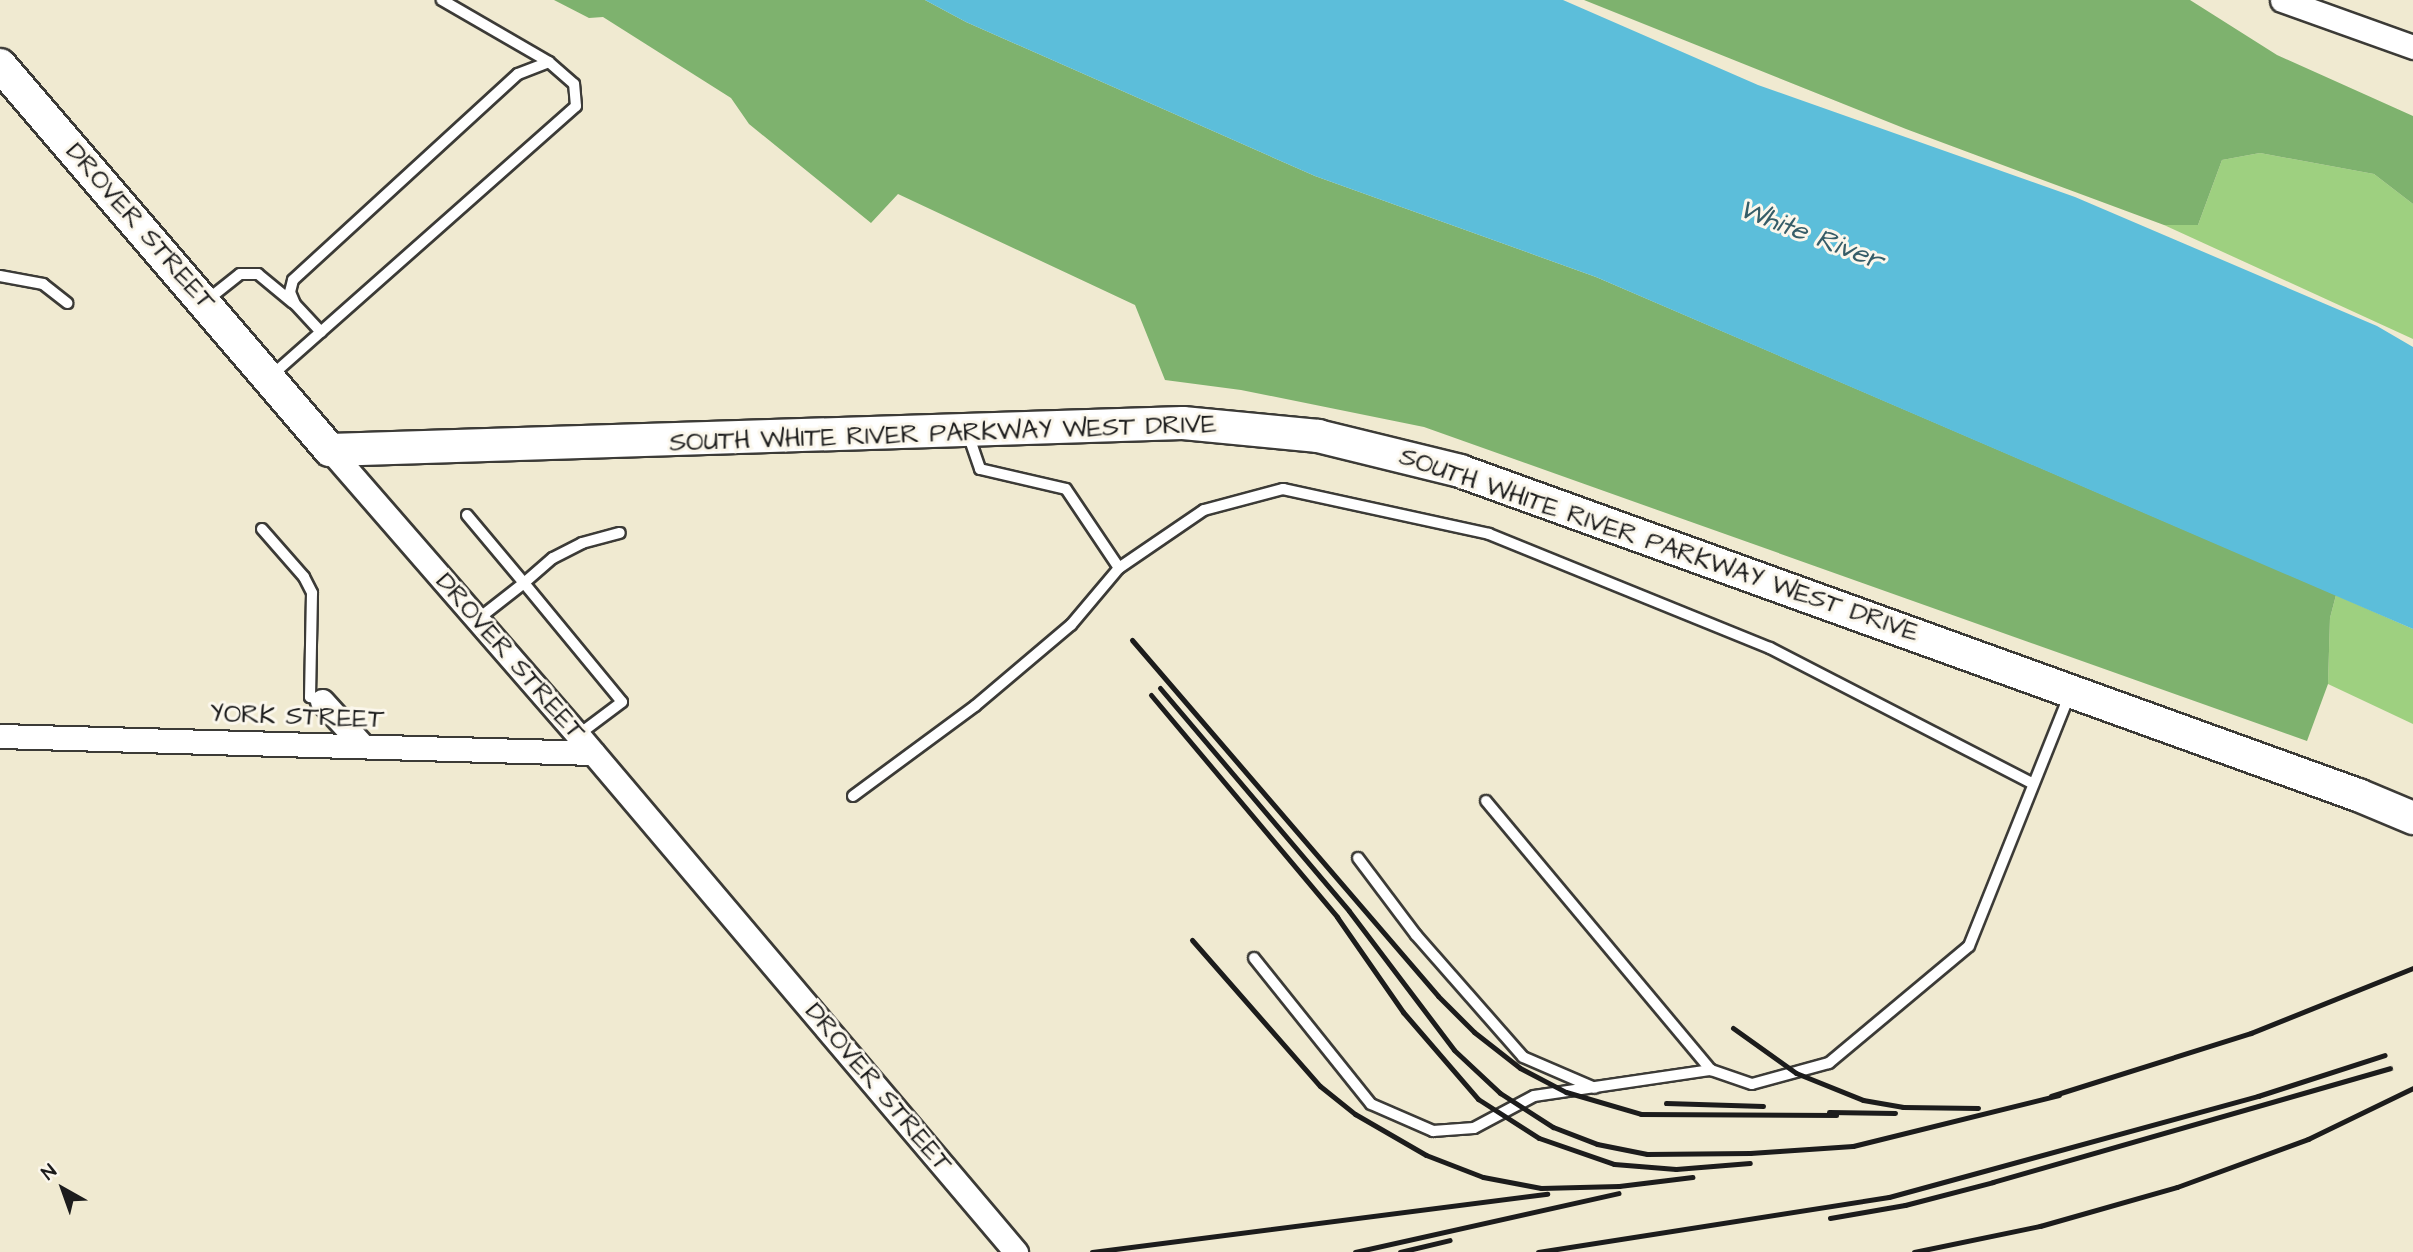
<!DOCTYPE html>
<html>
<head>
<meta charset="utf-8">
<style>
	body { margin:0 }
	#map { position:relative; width:2413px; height:1252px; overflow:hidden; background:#f0ead1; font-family:"Architects Daughter",sans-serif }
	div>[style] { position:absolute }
	.green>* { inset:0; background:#9ed080 }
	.forest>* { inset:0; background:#7eb26e }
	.water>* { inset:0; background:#5cbeda }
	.roads { filter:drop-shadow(2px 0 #3c3b37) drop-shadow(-2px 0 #3c3b37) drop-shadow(0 2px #3c3b37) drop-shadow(0 -2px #3c3b37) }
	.lane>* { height:10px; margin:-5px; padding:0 5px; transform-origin:5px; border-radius:5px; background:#fff }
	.street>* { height:23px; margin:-11.5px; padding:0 11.5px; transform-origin:11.5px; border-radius:11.5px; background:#fff }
	.secondary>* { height:32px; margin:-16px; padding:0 16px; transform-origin:16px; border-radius:16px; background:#fff }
	.rail>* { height:5px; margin:-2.5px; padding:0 2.5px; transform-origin:2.5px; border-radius:2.5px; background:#1c1c1c }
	span { translate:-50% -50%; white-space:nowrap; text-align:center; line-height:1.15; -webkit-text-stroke:6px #fbf7ec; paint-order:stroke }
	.street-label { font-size:26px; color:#1c1c1c }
	.water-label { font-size:28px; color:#365d68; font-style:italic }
	.north { position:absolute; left:28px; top:1154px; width:70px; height:70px; -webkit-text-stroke:5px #fbf7ec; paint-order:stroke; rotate:320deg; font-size:19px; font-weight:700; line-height:28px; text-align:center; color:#1c1c1c }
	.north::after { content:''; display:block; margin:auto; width:24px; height:32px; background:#1c1c1c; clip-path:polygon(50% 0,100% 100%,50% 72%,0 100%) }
</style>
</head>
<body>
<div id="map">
	<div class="green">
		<div style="clip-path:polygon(2260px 153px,2374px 174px,2413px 204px,2413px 339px,2164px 225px,2198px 225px,2222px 160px)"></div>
		<div style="clip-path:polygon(2336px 595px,2413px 629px,2413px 724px,2328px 684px,2330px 618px)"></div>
	</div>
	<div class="forest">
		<div style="clip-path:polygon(554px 0,925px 0,966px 22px,1315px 176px,1596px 277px,2336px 595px,2330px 618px,2328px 684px,2307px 741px,1424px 427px,1241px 390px,1165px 380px,1135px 305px,898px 194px,871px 223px,749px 124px,731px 98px,603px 17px,589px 18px)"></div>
		<div style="clip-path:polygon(1584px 0,2190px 0,2277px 55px,2413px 116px,2413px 204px,2374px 174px,2260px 153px,2222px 160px,2198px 225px,2164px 225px,1906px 129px)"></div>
	</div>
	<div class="water">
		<div style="clip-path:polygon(925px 0,1563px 0,1758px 85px,2075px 197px,2377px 326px,2413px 347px,2413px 629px,1596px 277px,1315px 176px,966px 22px)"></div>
	</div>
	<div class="roads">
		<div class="lane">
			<div style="left:0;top:276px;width:44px;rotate:10.5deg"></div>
			<div style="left:43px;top:284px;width:31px;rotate:38deg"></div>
			<div style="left:206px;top:301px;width:43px;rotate:-38.5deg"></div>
			<div style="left:240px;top:274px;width:18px"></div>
			<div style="left:258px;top:274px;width:45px;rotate:39.6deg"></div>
			<div style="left:321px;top:332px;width:38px;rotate:-133deg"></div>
			<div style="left:295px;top:304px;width:13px;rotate:-113deg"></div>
			<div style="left:290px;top:292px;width:12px;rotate:-76deg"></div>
			<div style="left:293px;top:280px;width:305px;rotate:-42.5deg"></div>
			<div style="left:518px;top:74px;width:33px;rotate:-21deg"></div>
			<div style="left:271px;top:376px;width:407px;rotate:-41.5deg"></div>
			<div style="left:576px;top:106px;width:22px;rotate:-95deg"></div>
			<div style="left:574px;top:84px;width:33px;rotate:-139deg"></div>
			<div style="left:549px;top:62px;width:124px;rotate:-149.9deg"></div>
			<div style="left:968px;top:434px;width:37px;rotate:71deg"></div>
			<div style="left:980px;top:469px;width:88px;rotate:13.1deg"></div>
			<div style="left:1066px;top:489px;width:95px;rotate:56.1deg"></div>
			<div style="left:1119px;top:568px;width:103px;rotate:-34.3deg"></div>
			<div style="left:1204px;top:510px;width:82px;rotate:-14.9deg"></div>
			<div style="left:1283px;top:489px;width:211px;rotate:12.3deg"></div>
			<div style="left:1489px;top:534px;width:303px;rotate:22.1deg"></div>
			<div style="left:1770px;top:648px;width:296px;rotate:27.3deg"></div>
			<div style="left:467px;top:515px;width:89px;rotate:50deg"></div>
			<div style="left:524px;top:583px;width:38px;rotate:-41deg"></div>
			<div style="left:553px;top:558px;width:33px;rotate:-27deg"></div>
			<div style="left:582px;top:543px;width:39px;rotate:-15deg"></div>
			<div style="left:262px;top:529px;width:64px;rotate:48.8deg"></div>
			<div style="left:304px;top:577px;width:18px;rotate:63deg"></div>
			<div style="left:312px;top:593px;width:104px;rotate:91.1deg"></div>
			<div style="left:310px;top:697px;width:13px;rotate:18deg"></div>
			<div style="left:478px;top:619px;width:58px;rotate:-38deg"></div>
			<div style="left:524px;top:583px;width:154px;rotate:50.5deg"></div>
			<div style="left:622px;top:702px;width:55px;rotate:143.1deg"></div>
			<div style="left:853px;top:796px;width:152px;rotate:-36.4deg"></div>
			<div style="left:975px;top:706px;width:126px;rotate:-40.2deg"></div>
			<div style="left:1071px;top:625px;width:75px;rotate:-49.9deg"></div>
			<div style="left:1486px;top:801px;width:351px;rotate:50.1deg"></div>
			<div style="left:1358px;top:858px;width:96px;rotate:53deg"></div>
			<div style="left:1416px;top:935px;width:162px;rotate:48.7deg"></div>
			<div style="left:1523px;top:1057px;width:78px;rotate:23.3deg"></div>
			<div style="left:1254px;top:958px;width:187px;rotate:51.3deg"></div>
			<div style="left:1371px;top:1104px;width:68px;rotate:23.5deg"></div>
			<div style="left:1433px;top:1131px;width:41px;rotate:-4.2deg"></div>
			<div style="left:1474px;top:1128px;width:68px;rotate:-28.1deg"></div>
			<div style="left:1534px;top:1096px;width:179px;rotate:-8.4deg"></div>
			<div style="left:1711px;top:1070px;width:43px;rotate:18.9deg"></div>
			<div style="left:1752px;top:1084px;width:80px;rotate:-15.3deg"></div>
			<div style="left:1829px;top:1063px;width:182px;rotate:-39.9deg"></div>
			<div style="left:1969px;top:946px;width:271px;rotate:-68.2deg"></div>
		</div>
		<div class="street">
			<div style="left:2282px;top:0;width:139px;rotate:19.7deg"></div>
			<div style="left:330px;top:450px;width:378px;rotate:49deg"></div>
			<div style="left:578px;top:735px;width:678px;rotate:49.73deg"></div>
			<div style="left:322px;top:701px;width:61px;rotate:47.7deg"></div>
			<div style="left:0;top:736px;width:593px;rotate:1.64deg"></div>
		</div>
		<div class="secondary">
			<div style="left:0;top:65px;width:507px;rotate:49.4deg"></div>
			<div style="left:330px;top:450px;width:853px;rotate:-1.81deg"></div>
			<div style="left:1183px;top:423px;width:136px;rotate:5.5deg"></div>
			<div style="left:1318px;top:436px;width:146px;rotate:13.8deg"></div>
			<div style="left:1460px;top:471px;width:955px;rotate:19.84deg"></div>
			<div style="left:2358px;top:795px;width:60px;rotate:22.7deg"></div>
		</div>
	</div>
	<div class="rail">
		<div style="left:1132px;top:640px;width:469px;rotate:49.3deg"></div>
		<div style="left:1438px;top:996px;width:51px;rotate:45deg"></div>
		<div style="left:1474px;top:1032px;width:58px;rotate:38deg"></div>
		<div style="left:1520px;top:1068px;width:52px;rotate:27.6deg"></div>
		<div style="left:1566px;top:1092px;width:78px;rotate:16.3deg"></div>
		<div style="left:1641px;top:1114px;width:195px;rotate:0.3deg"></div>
		<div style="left:1160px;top:688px;width:292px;rotate:49.7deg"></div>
		<div style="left:1349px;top:911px;width:174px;rotate:52.9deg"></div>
		<div style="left:1454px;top:1050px;width:63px;rotate:43.1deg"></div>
		<div style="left:1500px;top:1093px;width:63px;rotate:32.7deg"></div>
		<div style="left:1553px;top:1127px;width:47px;rotate:21.1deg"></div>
		<div style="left:1597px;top:1144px;width:51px;rotate:11.3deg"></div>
		<div style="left:1647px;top:1154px;width:103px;rotate:-0.6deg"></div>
		<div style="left:1750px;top:1153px;width:103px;rotate:-3.9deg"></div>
		<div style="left:1853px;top:1146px;width:212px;rotate:-13.9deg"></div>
		<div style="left:1151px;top:695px;width:290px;rotate:50deg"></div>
		<div style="left:1337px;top:917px;width:116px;rotate:55.2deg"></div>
		<div style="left:1403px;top:1012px;width:115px;rotate:49.2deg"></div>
		<div style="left:1478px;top:1099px;width:72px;rotate:32.6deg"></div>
		<div style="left:1539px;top:1138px;width:79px;rotate:19.1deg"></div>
		<div style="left:1614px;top:1164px;width:62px;rotate:4.6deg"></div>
		<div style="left:1676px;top:1169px;width:74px;rotate:-4.6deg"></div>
		<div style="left:1192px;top:940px;width:194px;rotate:48.8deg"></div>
		<div style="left:1320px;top:1086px;width:45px;rotate:38.7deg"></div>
		<div style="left:1355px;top:1114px;width:82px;rotate:30deg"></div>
		<div style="left:1426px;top:1155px;width:61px;rotate:21.1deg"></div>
		<div style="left:1483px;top:1177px;width:59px;rotate:10.7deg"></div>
		<div style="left:1541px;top:1188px;width:78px;rotate:-1.5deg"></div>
		<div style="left:1619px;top:1186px;width:74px;rotate:-7deg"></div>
		<div style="left:1733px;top:1028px;width:77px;rotate:35.5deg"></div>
		<div style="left:1796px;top:1073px;width:72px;rotate:21.9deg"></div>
		<div style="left:1863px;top:1100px;width:41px;rotate:9.9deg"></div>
		<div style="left:1903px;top:1107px;width:75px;rotate:0.8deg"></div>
		<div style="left:2051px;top:1096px;width:210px;rotate:-17.5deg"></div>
		<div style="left:2251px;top:1033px;width:175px;rotate:-21.9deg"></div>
		<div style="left:1666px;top:1103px;width:97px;rotate:1.8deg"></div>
		<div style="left:1829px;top:1112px;width:66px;rotate:0.9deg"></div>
		<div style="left:1830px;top:1218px;width:76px;rotate:-9.8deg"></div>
		<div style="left:1905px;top:1205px;width:91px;rotate:-14.6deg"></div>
		<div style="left:1993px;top:1182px;width:413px;rotate:-16deg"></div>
		<div style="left:1092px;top:1252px;width:459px;rotate:-7.3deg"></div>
		<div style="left:1355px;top:1252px;width:270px;rotate:-12.6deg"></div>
		<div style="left:1400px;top:1252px;width:51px;rotate:-13.5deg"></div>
		<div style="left:1538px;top:1252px;width:355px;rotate:-8.9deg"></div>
		<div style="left:1889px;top:1197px;width:383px;rotate:-15.3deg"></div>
		<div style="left:2258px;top:1096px;width:133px;rotate:-17.9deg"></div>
		<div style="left:1914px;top:1252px;width:129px;rotate:-11.7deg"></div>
		<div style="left:2040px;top:1226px;width:142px;rotate:-15.9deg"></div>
		<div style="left:2177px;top:1187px;width:140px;rotate:-20.1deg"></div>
		<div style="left:2308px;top:1139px;width:117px;rotate:-25.9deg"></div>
	</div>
	<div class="street-label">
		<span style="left:140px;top:227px;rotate:49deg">DROVER STREET</span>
		<span style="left:943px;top:434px;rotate:-2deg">SOUTH WHITE RIVER PARKWAY WEST DRIVE</span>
		<span style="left:1659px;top:545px;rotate:19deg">SOUTH WHITE RIVER PARKWAY WEST DRIVE</span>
		<span style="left:510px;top:657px;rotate:49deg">DROVER STREET</span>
		<span style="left:297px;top:717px;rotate:2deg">YORK STREET</span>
		<span style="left:878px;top:1088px;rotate:50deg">DROVER STREET</span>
	</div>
	<div class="water-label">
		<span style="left:1811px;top:235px;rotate:21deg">White River</span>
	</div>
	<div class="north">N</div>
</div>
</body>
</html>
